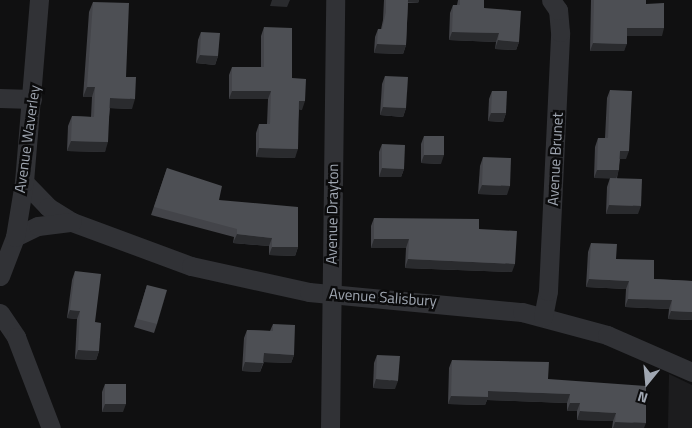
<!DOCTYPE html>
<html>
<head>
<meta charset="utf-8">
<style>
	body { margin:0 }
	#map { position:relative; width:692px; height:428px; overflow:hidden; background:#101011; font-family:"Titillium Web",sans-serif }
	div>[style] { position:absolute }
	.built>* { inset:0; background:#1c1c1e }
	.minor>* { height:19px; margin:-9.5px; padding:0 9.5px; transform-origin:9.5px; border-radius:9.5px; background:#313236 }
	.wall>* { inset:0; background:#434449 }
	.shaded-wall>* { inset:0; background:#2a2b2e }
	.building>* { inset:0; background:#4d4f54 }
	span { translate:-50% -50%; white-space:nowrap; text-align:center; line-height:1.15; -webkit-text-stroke:5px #0b0b0c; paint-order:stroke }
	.street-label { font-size:15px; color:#a0a7b2 }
	.north { position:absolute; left:622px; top:358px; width:50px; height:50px; -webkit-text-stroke:4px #0b0b0c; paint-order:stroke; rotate:197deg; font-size:14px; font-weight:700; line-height:20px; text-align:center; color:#a0a7b2 }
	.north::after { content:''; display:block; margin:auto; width:18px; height:22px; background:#a0a7b2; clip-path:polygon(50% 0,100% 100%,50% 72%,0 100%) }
</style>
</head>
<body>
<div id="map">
	<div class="built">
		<div style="clip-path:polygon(669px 374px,692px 385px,692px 428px,668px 428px)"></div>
	</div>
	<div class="minor">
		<div style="left:0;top:98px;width:32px;rotate:2deg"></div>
		<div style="left:24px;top:182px;width:35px;rotate:46deg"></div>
		<div style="left:48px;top:207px;width:28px;rotate:32deg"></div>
		<div style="left:72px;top:222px;width:127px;rotate:20.3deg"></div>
		<div style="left:191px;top:266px;width:121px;rotate:12.4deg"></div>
		<div style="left:309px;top:292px;width:214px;rotate:5.4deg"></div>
		<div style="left:522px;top:312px;width:88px;rotate:15.1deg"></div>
		<div style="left:607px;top:335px;width:93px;rotate:23.5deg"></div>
		<div style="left:15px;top:237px;width:25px;rotate:-26deg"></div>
		<div style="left:38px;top:226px;width:34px;rotate:-7deg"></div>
		<div style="left:0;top:276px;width:42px;rotate:-69deg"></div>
		<div style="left:15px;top:237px;width:56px;rotate:-80.7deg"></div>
		<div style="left:24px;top:182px;width:183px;rotate:-85.3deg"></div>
		<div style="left:0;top:313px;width:29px;rotate:56deg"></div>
		<div style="left:16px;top:337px;width:97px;rotate:69deg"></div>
		<div style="left:543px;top:317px;width:26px;rotate:-79deg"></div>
		<div style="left:548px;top:291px;width:259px;rotate:-87.3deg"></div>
		<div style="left:560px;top:32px;width:22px;rotate:-95deg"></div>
		<div style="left:558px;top:10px;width:12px;rotate:-125deg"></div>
		<div style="left:330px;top:428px;width:428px;rotate:-89.3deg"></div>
	</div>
	<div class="wall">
		<div style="clip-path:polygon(384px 0,419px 0,418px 3px,408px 3px,406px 45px,403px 54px,374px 53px,375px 37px,378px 29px,381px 29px,383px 20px)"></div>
		<div style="clip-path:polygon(458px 0,484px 0,484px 8px,519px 42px,516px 50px,495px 49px,496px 42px,449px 40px,450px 13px,453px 5px,457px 5px)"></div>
		<div style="clip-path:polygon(591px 0,646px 0,646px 4px,662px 36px,627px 36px,624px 51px,590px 51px)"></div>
		<div style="clip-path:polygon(93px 2px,126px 77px,132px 109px,110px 108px,105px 152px,67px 151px,68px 126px,72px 116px,91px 117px,92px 97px,83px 97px,89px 12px)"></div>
		<div style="clip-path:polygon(264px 27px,292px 78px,302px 110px,299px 109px,295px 158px,256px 157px,256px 133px,259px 124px,267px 124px,268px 99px,229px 99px,229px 75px,232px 67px,261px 67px,261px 36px)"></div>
		<div style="clip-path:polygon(201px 32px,218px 56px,215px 65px,196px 63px,198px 40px)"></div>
		<div style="clip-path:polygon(385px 76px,406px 108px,403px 117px,380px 115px,382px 84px)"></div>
		<div style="clip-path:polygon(610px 90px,626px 159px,620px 159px,617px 178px,638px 214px,606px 214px,607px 187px,610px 178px,594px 178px,595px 147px,598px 138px,605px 138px,607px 98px)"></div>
		<div style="clip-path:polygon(492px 91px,506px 113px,503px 122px,488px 121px,489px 99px)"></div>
		<div style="clip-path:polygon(424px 136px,441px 164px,421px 163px,421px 144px)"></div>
		<div style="clip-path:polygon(382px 144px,404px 169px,401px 177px,379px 177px,379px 152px)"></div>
		<div style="clip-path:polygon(483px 157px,507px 195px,478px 194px,480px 166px)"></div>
		<div style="clip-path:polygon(167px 168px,219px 200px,298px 247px,295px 256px,269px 255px,269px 246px,233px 243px,234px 237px,151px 215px)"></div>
		<div style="clip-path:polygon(374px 218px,479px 229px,512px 272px,405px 268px,406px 248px,371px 248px,371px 226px)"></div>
		<div style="clip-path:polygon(591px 243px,616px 259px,654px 279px,692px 281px,692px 320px,668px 319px,669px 309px,625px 307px,626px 289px,586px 287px,588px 252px)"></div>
		<div style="clip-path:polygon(75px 271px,95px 322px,99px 351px,96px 360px,75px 359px,77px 319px,67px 318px,72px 280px)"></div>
		<div style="clip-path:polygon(147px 285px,157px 324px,154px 333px,134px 327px)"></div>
		<div style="clip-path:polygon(273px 324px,294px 355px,291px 363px,264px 362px,260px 372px,242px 371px,244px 338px,247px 330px,270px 331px)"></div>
		<div style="clip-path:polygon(377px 355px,395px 389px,373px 388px,374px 363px)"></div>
		<div style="clip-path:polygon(452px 360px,548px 379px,644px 428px,612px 428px,613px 421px,577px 420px,577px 411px,567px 411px,567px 403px,487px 400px,485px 405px,448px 404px,449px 368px)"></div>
		<div style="clip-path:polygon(105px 384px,123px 412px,102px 412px,102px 392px)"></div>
	</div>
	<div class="shaded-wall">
		<div style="clip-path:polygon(272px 0,290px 0,287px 7px,270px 6px)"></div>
		<div style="clip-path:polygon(406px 0,419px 0,418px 3px,405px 2px)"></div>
		<div style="clip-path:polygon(627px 28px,664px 28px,662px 36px,624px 36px)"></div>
		<div style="clip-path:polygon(452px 32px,499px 33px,496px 42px,449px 40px)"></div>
		<div style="clip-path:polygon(498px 40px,519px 42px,516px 50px,495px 49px)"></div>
		<div style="clip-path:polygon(593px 43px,627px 44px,624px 51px,590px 51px)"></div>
		<div style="clip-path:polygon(377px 44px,406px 45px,403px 54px,374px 53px)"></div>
		<div style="clip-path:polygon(200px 55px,218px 56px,215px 65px,196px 63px)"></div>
		<div style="clip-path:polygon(87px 87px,95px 87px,92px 97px,83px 97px)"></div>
		<div style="clip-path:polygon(232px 91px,271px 91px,268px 99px,229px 99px)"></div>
		<div style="clip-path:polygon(110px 98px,135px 99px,132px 109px,106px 108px)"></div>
		<div style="clip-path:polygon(299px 101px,305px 101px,302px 110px,296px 109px)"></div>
		<div style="clip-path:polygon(383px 107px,406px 108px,403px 117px,380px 115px)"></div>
		<div style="clip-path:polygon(491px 113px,506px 113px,503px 122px,488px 121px)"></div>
		<div style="clip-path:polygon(71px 141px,108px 142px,105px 152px,67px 151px)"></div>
		<div style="clip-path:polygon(259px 148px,298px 149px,295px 158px,256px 157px)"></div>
		<div style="clip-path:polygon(620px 151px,629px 151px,626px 159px,617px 159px)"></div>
		<div style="clip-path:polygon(424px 155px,444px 155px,441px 164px,421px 163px)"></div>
		<div style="clip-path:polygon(382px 168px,404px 169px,401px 177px,379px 177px)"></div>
		<div style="clip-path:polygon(597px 170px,619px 170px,616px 179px,594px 178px)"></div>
		<div style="clip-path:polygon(482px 185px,510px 186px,507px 195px,478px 194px)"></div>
		<div style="clip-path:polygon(609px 205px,641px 206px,638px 214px,606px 214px)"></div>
		<div style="clip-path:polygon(237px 234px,272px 238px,269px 246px,233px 243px)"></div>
		<div style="clip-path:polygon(374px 239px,409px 239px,406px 248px,371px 248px)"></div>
		<div style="clip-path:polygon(272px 247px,298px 247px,295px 256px,269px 255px)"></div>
		<div style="clip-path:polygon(408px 259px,515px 264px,512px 272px,405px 268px)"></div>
		<div style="clip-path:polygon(589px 279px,629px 281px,626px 289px,586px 287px)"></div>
		<div style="clip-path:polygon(628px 299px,672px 300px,669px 309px,625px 307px)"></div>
		<div style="clip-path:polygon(70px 310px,80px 311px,77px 319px,67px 318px)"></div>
		<div style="clip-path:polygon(671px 311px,692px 312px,692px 320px,668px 319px)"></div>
		<div style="clip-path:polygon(78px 350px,99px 351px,96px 360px,75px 359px)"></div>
		<div style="clip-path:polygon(264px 353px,294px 355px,291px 363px,261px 362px)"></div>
		<div style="clip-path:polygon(245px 362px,263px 363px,260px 372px,242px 371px)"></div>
		<div style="clip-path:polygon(376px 379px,398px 381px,395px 389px,373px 388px)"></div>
		<div style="clip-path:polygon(488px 391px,570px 394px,567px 403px,487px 400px,485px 405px,448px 404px,451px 396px)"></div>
		<div style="clip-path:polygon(570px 403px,580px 403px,577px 411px,567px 411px)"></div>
		<div style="clip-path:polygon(105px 404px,126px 404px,123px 412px,102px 412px)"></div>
		<div style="clip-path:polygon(580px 411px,616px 413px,613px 421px,577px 420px)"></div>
		<div style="clip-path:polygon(615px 422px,646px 423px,644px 428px,613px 428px)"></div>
	</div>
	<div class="building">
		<div style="clip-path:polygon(386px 0,408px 0,406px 45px,377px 44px,378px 29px,382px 29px,386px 12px)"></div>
		<div style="clip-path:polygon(460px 0,484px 0,484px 8px,521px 11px,519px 42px,498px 40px,499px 33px,452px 32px,453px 5px,460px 5px)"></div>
		<div style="clip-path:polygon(594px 0,646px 0,646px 4px,664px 3px,664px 28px,627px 28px,627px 44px,593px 43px)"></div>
		<div style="clip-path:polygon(93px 2px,129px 3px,126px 77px,136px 77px,135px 99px,110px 98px,108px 142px,71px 141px,72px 116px,94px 117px,95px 87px,87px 87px)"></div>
		<div style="clip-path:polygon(264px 27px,292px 28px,292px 78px,306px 79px,305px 101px,299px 101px,298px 149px,259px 148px,259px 124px,270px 124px,271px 91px,232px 91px,232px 67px,264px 67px)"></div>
		<div style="clip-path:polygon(201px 32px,220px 33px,218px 56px,200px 55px)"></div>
		<div style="clip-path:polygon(385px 76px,408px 77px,406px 108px,383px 107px)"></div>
		<div style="clip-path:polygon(610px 90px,632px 91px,629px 151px,620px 151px,619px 170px,597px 170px,598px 138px,608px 138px)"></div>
		<div style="clip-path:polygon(492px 91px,507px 91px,506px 113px,491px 113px)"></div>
		<div style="clip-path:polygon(424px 136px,444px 136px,444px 155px,424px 155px)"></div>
		<div style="clip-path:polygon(382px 144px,405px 145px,404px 169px,382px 168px)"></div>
		<div style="clip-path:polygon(483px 157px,511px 158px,510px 186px,482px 185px)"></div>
		<div style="clip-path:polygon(167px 168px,222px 186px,219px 200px,298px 207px,298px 247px,272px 247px,272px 238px,237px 234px,237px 229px,154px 207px)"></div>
		<div style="clip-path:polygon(610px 178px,642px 179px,641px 206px,609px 205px)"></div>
		<div style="clip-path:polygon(374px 218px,479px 219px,479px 229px,517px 231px,515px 264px,408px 259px,409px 239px,374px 239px)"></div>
		<div style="clip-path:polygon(591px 243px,617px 244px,616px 259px,654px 260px,654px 279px,692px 281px,692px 312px,671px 311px,672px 300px,628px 299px,629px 281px,589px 279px)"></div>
		<div style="clip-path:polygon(75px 271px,101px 274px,95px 322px,101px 323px,99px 351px,78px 350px,80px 311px,70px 310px)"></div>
		<div style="clip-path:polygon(147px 285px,167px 290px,157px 324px,137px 319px)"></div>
		<div style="clip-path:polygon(273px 324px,295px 325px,294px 355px,264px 353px,263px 363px,245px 362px,247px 330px,273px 331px)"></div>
		<div style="clip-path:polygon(377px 355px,400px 356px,398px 381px,376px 379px)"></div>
		<div style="clip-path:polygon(452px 360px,549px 362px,548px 379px,646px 386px,646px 423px,615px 422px,616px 413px,580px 411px,580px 403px,570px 403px,570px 394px,488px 391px,488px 397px,451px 396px)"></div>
		<div style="clip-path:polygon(105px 384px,126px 384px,126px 404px,105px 404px)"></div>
	</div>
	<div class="street-label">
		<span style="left:27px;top:139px;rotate:-82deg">Avenue Waverley</span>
		<span style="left:555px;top:159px;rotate:-87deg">Avenue Brunet</span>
		<span style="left:332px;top:214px;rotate:-89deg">Avenue Drayton</span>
		<span style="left:383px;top:297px;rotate:4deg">Avenue Salisbury</span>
	</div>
	<div class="north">N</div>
</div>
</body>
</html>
